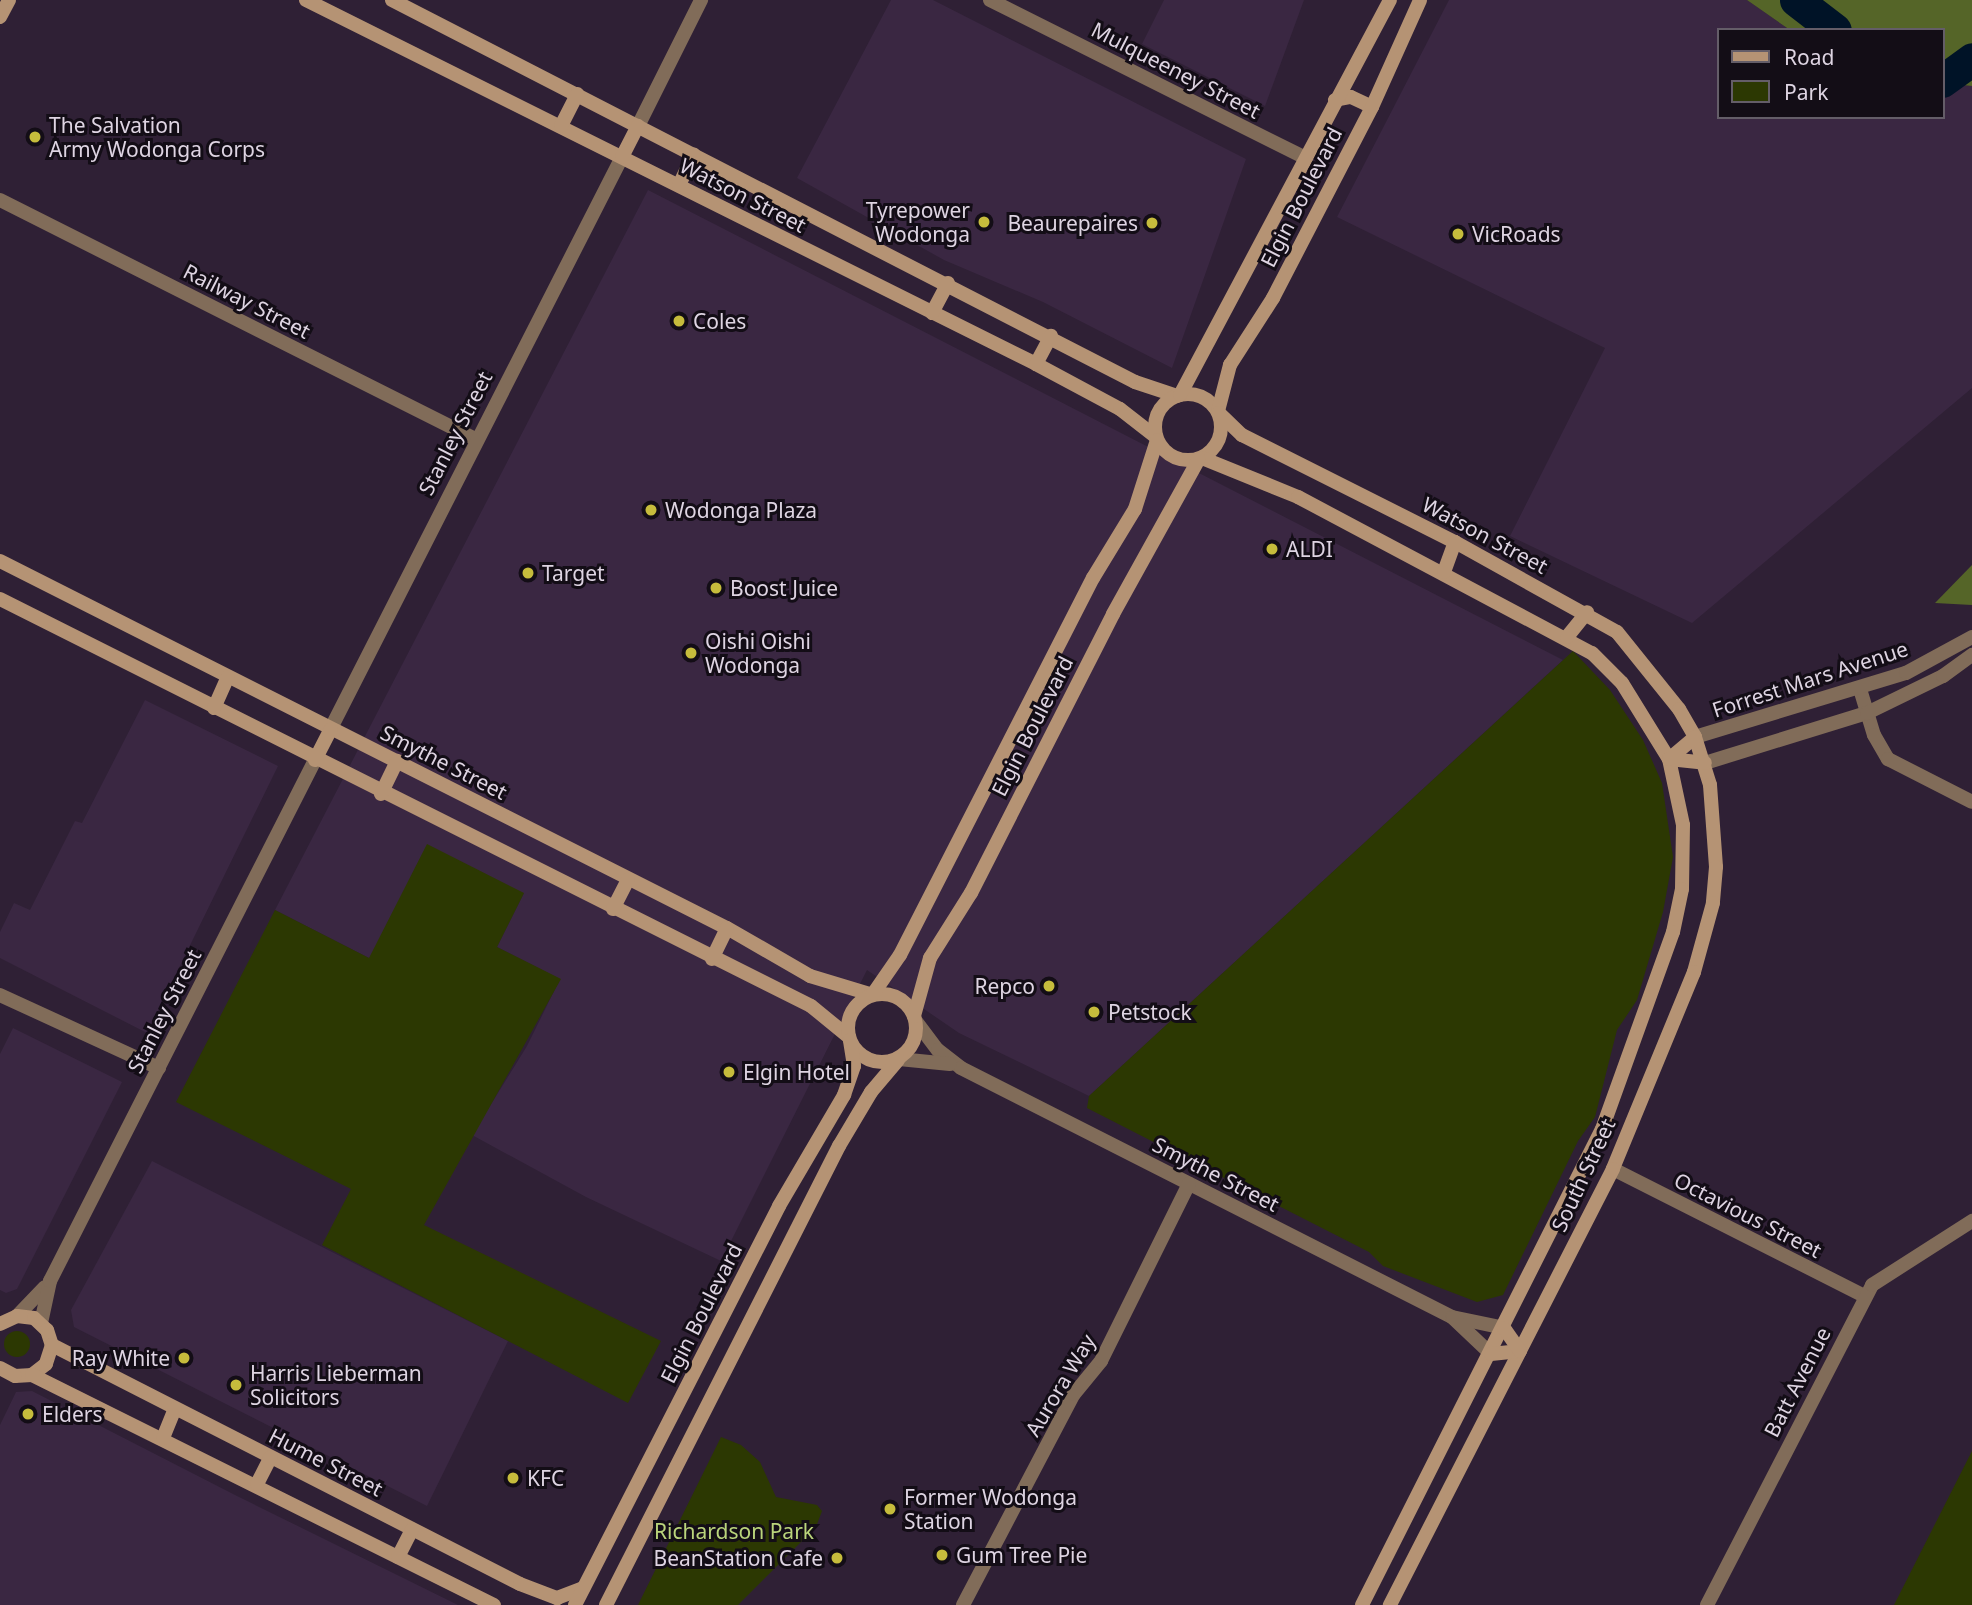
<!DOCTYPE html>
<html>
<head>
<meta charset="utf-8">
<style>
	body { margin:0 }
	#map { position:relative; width:1972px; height:1605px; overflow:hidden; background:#2f2035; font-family:"Noto Sans",sans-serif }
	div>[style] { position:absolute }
	.built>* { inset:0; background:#3a2742 }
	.green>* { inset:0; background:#2c3802 }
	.round { border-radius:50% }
	.forest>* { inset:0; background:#556528 }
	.river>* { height:33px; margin:-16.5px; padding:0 16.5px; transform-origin:16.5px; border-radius:16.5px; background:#001327 }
	.street>* { height:14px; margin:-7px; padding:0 7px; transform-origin:7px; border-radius:7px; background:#816c59 }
	.secondary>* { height:14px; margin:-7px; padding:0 7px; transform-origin:7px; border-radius:7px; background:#b59374 }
	.secondary>.ring { margin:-7px; padding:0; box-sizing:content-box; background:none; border:14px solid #b59374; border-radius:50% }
	.dots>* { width:19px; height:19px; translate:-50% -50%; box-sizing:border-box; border:4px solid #130d16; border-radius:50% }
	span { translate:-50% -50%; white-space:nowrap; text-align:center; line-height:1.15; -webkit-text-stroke:6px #130d16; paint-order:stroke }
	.street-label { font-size:21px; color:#ded4e2 }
	.poi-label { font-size:21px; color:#ded4e2 }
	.left { translate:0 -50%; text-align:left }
	.right { translate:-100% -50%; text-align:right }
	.park-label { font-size:21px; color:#bad47b }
	.legend { position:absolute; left:1717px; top:28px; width:228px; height:91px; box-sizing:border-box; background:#130d16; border:2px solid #645d68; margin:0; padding:9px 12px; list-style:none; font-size:21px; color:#ded4e2 }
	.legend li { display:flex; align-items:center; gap:14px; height:35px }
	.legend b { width:35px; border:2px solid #645d68 }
</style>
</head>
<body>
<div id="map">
	<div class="built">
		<div style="clip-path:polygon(891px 0,933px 0,1246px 159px,1172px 368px,1043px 302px,944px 260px,797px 178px)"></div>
		<div style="clip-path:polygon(1164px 0,1304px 0,1265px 106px,1142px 44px)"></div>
		<div style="clip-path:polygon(1449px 0,1747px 0,1790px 30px,1718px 30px,1718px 117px,1942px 117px,1942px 83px,1972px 86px,1972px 388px,1692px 623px,1510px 536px,1605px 348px,1337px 217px)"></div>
		<div style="clip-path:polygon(648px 190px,1563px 660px,1089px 1096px,959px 1033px,867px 970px,721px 1261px,586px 1197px,472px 1135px,527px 1046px,560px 979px,497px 947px,524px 893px,369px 958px,275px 910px)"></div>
		<div style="clip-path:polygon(145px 700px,278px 766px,147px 1033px,0 958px,0 932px,14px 903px,30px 910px,75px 821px,82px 823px)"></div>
		<div style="clip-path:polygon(13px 1028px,122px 1082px,17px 1289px,6px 1293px,0 1290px,0 1054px)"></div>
		<div style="clip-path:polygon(152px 1161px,508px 1341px,427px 1506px,74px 1327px,71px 1310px)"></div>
		<div style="clip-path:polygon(32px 1391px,237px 1496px,458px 1605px,0 1605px,0 1425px,16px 1392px)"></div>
	</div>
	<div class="green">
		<div style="clip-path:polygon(1573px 651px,1610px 690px,1643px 740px,1662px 783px,1673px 857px,1663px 912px,1637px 1000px,1617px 1030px,1595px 1117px,1578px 1141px,1503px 1295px,1477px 1302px,1383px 1266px,1369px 1252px,1087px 1108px,1089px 1096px)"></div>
		<div style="clip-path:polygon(427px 844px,524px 893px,497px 947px,561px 979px,424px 1225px,661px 1341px,628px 1403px,322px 1245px,351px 1189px,176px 1102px,275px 910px,369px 958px)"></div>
		<div class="round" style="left:4px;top:1331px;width:26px;height:26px"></div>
		<div style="clip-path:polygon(721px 1437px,741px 1445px,760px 1462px,776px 1497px,817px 1505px,822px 1511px,816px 1527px,738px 1605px,638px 1605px)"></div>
		<div style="clip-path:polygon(1972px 1451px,1972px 1605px,1894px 1605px)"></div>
	</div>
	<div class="forest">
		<div style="clip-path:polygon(1747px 0,1972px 0,1972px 86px,1942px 83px,1942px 30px,1790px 30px)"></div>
		<div style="clip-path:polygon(1972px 565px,1972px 605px,1935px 603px)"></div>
	</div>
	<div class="river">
		<div style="left:1796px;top:0;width:49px;rotate:37.6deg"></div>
		<div style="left:1942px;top:81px;width:37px;rotate:-36deg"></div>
	</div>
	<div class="street">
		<div style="left:990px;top:0;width:352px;rotate:26.6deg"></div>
		<div style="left:638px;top:126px;width:141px;rotate:-63.4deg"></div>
		<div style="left:0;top:200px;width:532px;rotate:26.71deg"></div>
		<div style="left:1860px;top:689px;width:48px;rotate:73.1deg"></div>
		<div style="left:1874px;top:735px;width:28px;rotate:60deg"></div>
		<div style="left:1888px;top:759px;width:94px;rotate:27.1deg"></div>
		<div style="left:330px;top:730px;width:643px;rotate:-63deg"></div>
		<div style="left:1695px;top:737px;width:220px;rotate:-16.9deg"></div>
		<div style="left:1906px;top:673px;width:75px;rotate:-28.6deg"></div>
		<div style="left:1705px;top:763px;width:170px;rotate:-17.2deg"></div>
		<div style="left:1867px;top:713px;width:85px;rotate:-26deg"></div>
		<div style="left:1943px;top:676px;width:36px;rotate:-36deg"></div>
		<div style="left:0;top:995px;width:175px;rotate:24.7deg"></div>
		<div style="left:915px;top:1020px;width:38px;rotate:53deg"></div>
		<div style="left:938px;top:1050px;width:29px;rotate:38deg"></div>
		<div style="left:961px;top:1068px;width:551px;rotate:26.89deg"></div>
		<div style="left:1452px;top:1317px;width:53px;rotate:11.9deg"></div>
		<div style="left:899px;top:1059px;width:51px;rotate:5.6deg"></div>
		<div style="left:1613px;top:1169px;width:281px;rotate:26.8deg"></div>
		<div style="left:17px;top:1316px;width:40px;rotate:-46deg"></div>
		<div style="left:1453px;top:1318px;width:52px;rotate:43.5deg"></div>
		<div style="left:41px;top:1323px;width:43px;rotate:-77.9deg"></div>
		<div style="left:50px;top:1281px;width:585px;rotate:-63.04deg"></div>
		<div style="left:963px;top:1605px;width:238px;rotate:-62.3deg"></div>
		<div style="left:1074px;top:1394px;width:43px;rotate:-50.7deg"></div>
		<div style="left:1101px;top:1361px;width:198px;rotate:-63.6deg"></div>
		<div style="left:1707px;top:1605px;width:360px;rotate:-62.7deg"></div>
		<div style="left:1872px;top:1285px;width:119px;rotate:-32.6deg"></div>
	</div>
	<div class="secondary">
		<div style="left:306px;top:0;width:816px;rotate:26.5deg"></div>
		<div style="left:1036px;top:364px;width:95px;rotate:28.2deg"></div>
		<div style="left:1120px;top:409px;width:46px;rotate:37.9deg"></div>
		<div style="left:392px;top:0;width:835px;rotate:27.21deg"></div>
		<div style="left:1135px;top:382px;width:44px;rotate:18.4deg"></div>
		<div style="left:0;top:17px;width:19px;rotate:-62deg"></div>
		<div style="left:1335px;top:100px;width:16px;rotate:-11deg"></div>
		<div style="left:1351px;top:97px;width:23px;rotate:25deg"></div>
		<div style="left:561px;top:126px;width:36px;rotate:-63deg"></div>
		<div style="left:622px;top:157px;width:35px;rotate:-63deg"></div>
		<div style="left:679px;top:185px;width:34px;rotate:-64deg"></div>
		<div style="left:932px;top:313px;width:34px;rotate:-62deg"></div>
		<div style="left:1036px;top:364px;width:32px;rotate:-62deg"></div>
		<div class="ring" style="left:1155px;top:394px;width:52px;height:52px"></div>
		<div style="left:1180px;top:395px;width:447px;rotate:-62deg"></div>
		<div style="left:1218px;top:411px;width:48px;rotate:-75.4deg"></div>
		<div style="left:1230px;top:365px;width:80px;rotate:-57.3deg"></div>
		<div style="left:1273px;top:298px;width:215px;rotate:-62.6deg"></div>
		<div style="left:1372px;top:107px;width:117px;rotate:-65.8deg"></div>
		<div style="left:1219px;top:413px;width:32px;rotate:44deg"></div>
		<div style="left:1242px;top:435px;width:238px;rotate:26.7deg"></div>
		<div style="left:1455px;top:542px;width:185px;rotate:29.1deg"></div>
		<div style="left:1617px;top:632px;width:99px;rotate:51.2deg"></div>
		<div style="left:1679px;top:709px;width:32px;rotate:60deg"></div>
		<div style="left:1695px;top:737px;width:50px;rotate:72.6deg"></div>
		<div style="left:1710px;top:785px;width:82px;rotate:85.8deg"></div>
		<div style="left:1716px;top:867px;width:36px;rotate:95deg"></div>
		<div style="left:1713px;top:903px;width:72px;rotate:105.4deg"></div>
		<div style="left:1694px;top:972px;width:213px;rotate:112.4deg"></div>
		<div style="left:1613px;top:1169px;width:490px;rotate:117.1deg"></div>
		<div style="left:1202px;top:458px;width:104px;rotate:22.1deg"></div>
		<div style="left:1298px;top:497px;width:333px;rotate:28deg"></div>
		<div style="left:1592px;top:653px;width:42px;rotate:45deg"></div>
		<div style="left:1622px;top:683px;width:89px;rotate:58.3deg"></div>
		<div style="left:1669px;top:759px;width:67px;rotate:78deg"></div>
		<div style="left:1683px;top:825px;width:64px;rotate:90.9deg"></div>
		<div style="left:1682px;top:889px;width:44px;rotate:101.8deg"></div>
		<div style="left:1673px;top:932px;width:209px;rotate:109.8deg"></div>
		<div style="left:1602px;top:1129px;width:533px;rotate:116.76deg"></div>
		<div style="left:0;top:561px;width:814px;rotate:26.79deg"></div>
		<div style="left:727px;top:928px;width:96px;rotate:30deg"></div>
		<div style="left:810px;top:976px;width:63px;rotate:16.7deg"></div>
		<div style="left:1444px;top:572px;width:32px;rotate:-70deg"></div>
		<div style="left:0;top:599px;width:907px;rotate:26.65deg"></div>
		<div style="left:811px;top:1006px;width:49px;rotate:39.2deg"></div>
		<div style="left:1567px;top:637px;width:32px;rotate:-51deg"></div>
		<div style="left:214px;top:708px;width:34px;rotate:-66deg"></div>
		<div style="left:1669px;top:759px;width:36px;rotate:6deg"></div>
		<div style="left:1669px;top:759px;width:34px;rotate:-40deg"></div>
		<div style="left:315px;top:760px;width:34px;rotate:-63deg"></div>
		<div style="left:381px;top:794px;width:37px;rotate:-64deg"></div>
		<div style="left:613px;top:909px;width:33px;rotate:-63deg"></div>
		<div style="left:712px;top:959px;width:34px;rotate:-64deg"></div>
		<div class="ring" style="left:848px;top:994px;width:54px;height:54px"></div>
		<div style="left:873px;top:994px;width:47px;rotate:-55.3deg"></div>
		<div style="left:900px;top:955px;width:424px;rotate:-62.9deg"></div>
		<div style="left:1093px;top:578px;width:81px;rotate:-58.7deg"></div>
		<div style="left:1135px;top:509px;width:72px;rotate:-72.3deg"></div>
		<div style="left:914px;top:1016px;width:60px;rotate:-74.6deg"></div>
		<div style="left:930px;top:958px;width:77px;rotate:-57.8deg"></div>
		<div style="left:971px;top:893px;width:313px;rotate:-63deg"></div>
		<div style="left:1113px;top:614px;width:177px;rotate:-61deg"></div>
		<div style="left:0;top:1324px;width:19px;rotate:-25deg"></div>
		<div style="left:17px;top:1316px;width:17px;rotate:7deg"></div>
		<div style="left:34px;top:1318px;width:18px;rotate:43deg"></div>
		<div style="left:47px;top:1330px;width:16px;rotate:72deg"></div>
		<div style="left:52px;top:1345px;width:20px;rotate:108deg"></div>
		<div style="left:46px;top:1364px;width:18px;rotate:142deg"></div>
		<div style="left:32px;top:1375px;width:17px;rotate:177deg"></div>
		<div style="left:15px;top:1376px;width:17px;rotate:-152deg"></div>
		<div style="left:52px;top:1345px;width:525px;rotate:27.05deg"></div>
		<div style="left:520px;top:1584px;width:40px;rotate:21deg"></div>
		<div style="left:557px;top:1598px;width:28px;rotate:-21deg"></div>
		<div style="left:1491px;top:1354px;width:29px;rotate:-6deg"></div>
		<div style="left:1520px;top:1351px;width:28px;rotate:-125deg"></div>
		<div style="left:32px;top:1375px;width:516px;rotate:26.47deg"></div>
		<div style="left:163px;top:1438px;width:31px;rotate:-68deg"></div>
		<div style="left:257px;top:1484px;width:30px;rotate:-63deg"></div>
		<div style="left:398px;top:1557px;width:31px;rotate:-63deg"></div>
		<div style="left:575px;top:1605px;width:448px;rotate:-62.9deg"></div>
		<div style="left:779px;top:1206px;width:129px;rotate:-59.6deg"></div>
		<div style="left:844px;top:1095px;width:31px;rotate:-71deg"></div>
		<div style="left:854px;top:1066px;width:26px;rotate:-99deg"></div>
		<div style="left:606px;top:1605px;width:515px;rotate:-63.09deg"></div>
		<div style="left:839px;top:1146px;width:63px;rotate:-59.3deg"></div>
		<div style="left:871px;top:1092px;width:42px;rotate:-49.8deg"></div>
	</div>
	<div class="dots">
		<div style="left:35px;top:137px;background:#c6bc3c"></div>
		<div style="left:984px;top:222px;background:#c6bc3c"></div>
		<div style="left:1152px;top:223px;background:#c6bc3c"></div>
		<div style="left:1458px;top:234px;background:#c6bc3c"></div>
		<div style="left:679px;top:321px;background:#c6bc3c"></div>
		<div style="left:651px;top:510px;background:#c6bc3c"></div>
		<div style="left:1272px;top:549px;background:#c6bc3c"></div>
		<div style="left:528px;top:573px;background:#c6bc3c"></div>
		<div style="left:716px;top:588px;background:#c6bc3c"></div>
		<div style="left:691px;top:653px;background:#c6bc3c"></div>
		<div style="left:1049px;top:986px;background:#c6bc3c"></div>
		<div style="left:1094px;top:1012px;background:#c6bc3c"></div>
		<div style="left:729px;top:1072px;background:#c6bc3c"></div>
		<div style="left:184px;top:1358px;background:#c6bc3c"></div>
		<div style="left:236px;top:1385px;background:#c6bc3c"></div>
		<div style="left:28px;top:1414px;background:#c6bc3c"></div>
		<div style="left:513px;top:1478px;background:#c6bc3c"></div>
		<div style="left:890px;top:1509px;background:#c6bc3c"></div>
		<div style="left:942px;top:1555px;background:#c6bc3c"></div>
		<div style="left:837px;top:1558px;background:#c6bc3c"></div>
	</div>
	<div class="street-label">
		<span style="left:1176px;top:70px;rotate:27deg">Mulqueeney Street</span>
		<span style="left:743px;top:195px;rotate:27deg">Watson Street</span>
		<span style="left:1301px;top:197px;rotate:-63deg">Elgin Boulevard</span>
		<span style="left:247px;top:301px;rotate:27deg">Railway Street</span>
		<span style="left:455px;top:433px;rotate:-63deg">Stanley Street</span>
		<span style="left:1485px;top:535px;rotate:28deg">Watson Street</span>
		<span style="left:1810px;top:679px;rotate:-18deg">Forrest Mars Avenue</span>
		<span style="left:1032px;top:726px;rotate:-63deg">Elgin Boulevard</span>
		<span style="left:444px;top:762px;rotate:27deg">Smythe Street</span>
		<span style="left:164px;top:1011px;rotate:-63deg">Stanley Street</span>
		<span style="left:1216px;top:1174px;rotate:27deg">Smythe Street</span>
		<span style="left:1583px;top:1175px;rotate:-65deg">South Street</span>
		<span style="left:1748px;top:1215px;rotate:27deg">Octavious Street</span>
		<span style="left:701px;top:1313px;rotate:-63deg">Elgin Boulevard</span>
		<span style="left:1797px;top:1382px;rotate:-63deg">Batt Avenue</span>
		<span style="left:1060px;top:1385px;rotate:-59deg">Aurora Way</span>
		<span style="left:326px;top:1462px;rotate:27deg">Hume Street</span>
	</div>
	<div class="poi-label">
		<span class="left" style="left:49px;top:137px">The Salvation<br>Army Wodonga Corps</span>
		<span class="right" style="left:970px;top:222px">Tyrepower<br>Wodonga</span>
		<span class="right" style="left:1138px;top:223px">Beaurepaires</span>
		<span class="left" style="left:1472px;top:234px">VicRoads</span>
		<span class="left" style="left:693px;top:321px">Coles</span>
		<span class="left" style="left:665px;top:510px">Wodonga Plaza</span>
		<span class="left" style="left:1286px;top:549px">ALDI</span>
		<span class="left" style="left:542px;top:573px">Target</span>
		<span class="left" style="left:730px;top:588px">Boost Juice</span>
		<span class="left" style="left:705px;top:653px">Oishi Oishi<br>Wodonga</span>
		<span class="right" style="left:1035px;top:986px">Repco</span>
		<span class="left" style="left:1108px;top:1012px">Petstock</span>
		<span class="left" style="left:743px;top:1072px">Elgin Hotel</span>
		<span class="right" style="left:170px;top:1358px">Ray White</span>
		<span class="left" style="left:250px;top:1385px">Harris Lieberman<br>Solicitors</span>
		<span class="left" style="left:42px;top:1414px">Elders</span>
		<span class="left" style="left:527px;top:1478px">KFC</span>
		<span class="left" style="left:904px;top:1509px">Former Wodonga<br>Station</span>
		<span class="left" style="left:956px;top:1555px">Gum Tree Pie</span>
		<span class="right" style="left:823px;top:1558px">BeanStation Cafe</span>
	</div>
	<div class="park-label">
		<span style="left:734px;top:1531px">Richardson Park</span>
	</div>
	<ul class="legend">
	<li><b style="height:9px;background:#b59374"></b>Road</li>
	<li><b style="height:19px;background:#2c3802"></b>Park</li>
	</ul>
</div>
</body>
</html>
